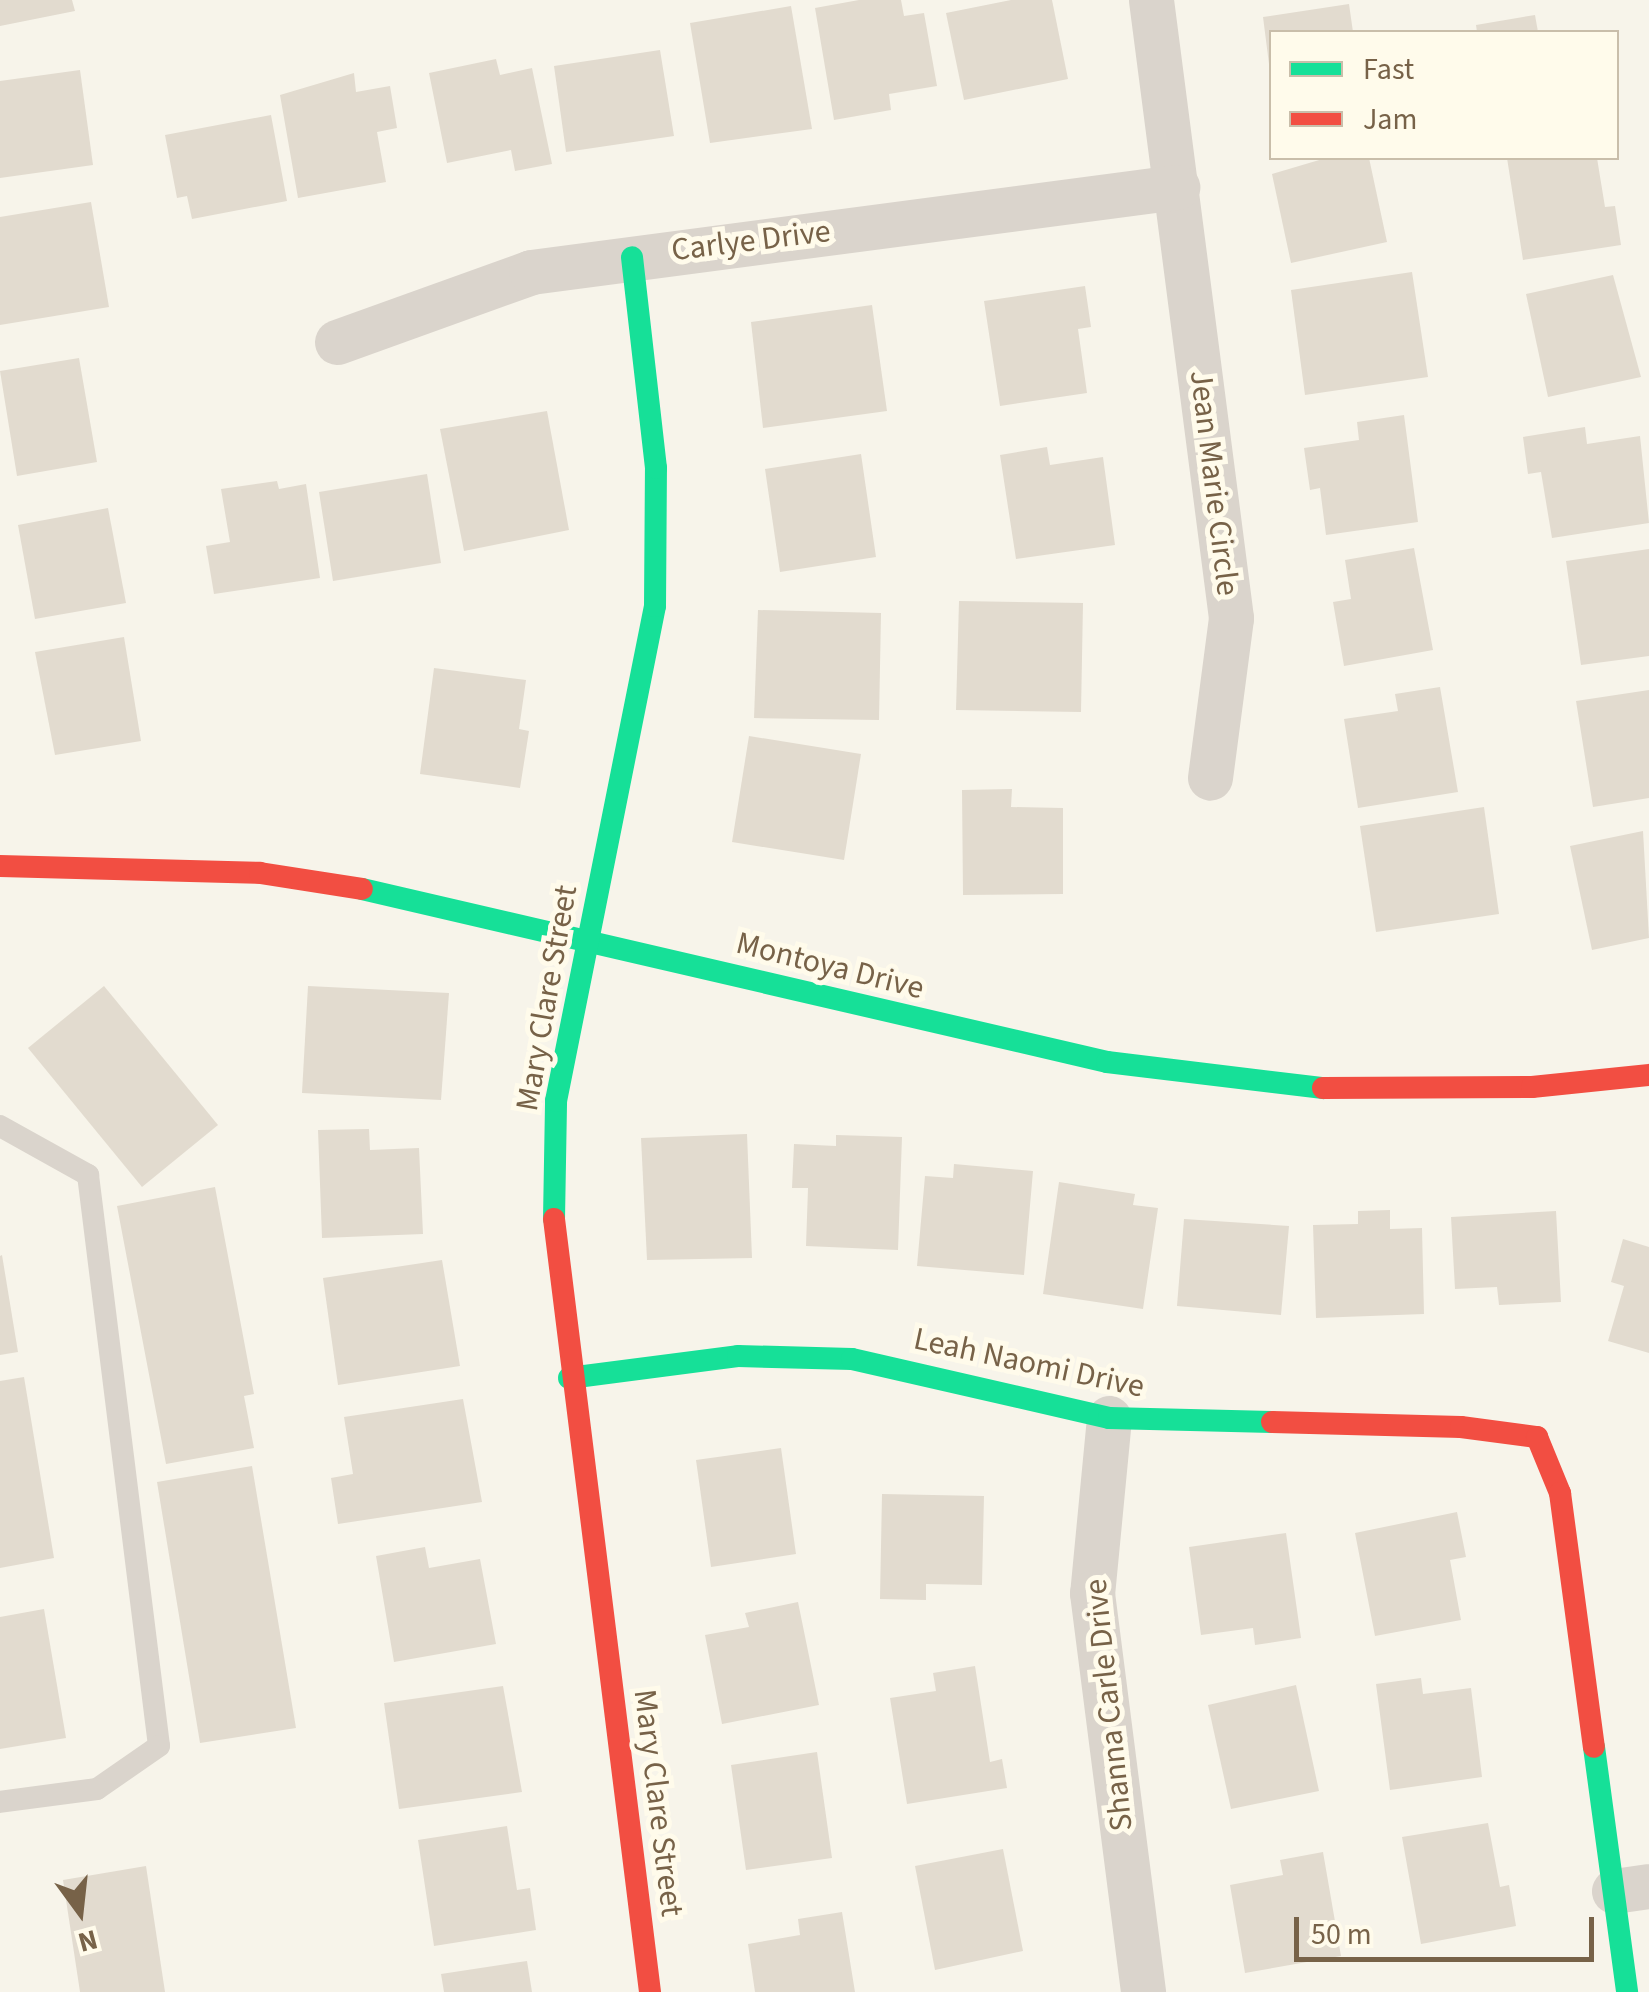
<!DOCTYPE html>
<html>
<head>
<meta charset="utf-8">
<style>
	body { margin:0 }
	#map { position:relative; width:1649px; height:1992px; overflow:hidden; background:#f7f4ea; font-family:"Source Sans 3",sans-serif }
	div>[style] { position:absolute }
	.building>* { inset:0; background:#e2dbcf }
	.lane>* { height:22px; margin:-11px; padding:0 11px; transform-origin:11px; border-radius:11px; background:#dad4cc }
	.street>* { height:45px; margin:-22.5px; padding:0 22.5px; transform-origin:22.5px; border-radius:22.5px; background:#dad4cc }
	.fast>* { height:22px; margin:-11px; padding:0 11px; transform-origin:11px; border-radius:11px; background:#16e098 }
	.jam>* { height:22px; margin:-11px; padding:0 11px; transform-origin:11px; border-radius:11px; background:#f24e42 }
	span { translate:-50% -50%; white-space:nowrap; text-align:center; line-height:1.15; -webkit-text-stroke:10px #fffbeb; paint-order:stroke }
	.street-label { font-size:32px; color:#776248 }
	.legend { position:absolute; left:1269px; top:30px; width:350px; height:130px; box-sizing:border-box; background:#fffbeb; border:2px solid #c9beaa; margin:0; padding:12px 18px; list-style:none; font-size:30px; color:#776248 }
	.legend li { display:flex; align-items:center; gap:20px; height:50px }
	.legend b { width:50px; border:2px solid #c9beaa }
	.north { position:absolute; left:30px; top:1862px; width:100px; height:100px; -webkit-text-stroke:8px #fffbeb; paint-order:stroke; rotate:165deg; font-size:28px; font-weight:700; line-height:40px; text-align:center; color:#776248 }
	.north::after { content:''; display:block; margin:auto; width:35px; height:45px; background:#776248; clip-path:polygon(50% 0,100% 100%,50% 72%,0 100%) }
	.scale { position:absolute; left:1294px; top:1917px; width:300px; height:45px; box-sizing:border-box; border:5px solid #776248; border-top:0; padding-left:12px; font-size:30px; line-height:35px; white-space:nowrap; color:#776248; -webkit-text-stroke:8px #fffbeb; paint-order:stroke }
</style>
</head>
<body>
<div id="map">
	<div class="building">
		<div style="clip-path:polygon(0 0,72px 0,75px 11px,0 26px)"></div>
		<div style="clip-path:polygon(859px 0,901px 0,904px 16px,924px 13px,937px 86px,889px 94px,891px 110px,834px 120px,815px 8px)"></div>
		<div style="clip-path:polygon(1011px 0,1052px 0,1068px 79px,964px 100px,946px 13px)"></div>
		<div style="clip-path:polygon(1349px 4px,1353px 32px,1272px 32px,1269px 64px,1263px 17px)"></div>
		<div style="clip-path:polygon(791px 6px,812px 129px,710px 143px,690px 23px)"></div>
		<div style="clip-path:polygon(1535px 15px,1538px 32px,1477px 32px,1476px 25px)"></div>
		<div style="clip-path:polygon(660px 50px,674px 136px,566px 152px,554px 66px)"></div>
		<div style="clip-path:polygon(496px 59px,500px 75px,532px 68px,552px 164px,515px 171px,511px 150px,447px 163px,429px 73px)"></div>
		<div style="clip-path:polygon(80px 70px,93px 165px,0 178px,0 81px)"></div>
		<div style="clip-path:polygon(354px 73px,356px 92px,390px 86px,397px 128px,377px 132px,386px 182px,298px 198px,280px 95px)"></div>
		<div style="clip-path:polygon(271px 115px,287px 201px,192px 219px,187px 196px,177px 198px,165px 135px)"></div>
		<div style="clip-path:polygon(1326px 158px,1369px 158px,1387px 242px,1291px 263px,1272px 174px)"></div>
		<div style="clip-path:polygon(1507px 158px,1597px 158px,1605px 207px,1615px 206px,1621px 245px,1523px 260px)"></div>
		<div style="clip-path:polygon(91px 202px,109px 307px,0 325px,0 217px)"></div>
		<div style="clip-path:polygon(1412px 272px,1428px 377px,1305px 395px,1291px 290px)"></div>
		<div style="clip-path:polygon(1613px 275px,1641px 377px,1548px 397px,1526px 294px)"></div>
		<div style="clip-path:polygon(1085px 286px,1091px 327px,1078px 329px,1087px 393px,1000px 406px,984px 301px)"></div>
		<div style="clip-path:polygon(872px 305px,887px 411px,763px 428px,751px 322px)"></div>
		<div style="clip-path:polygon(79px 358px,97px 462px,17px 476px,0 371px)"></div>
		<div style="clip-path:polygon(547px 411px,569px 530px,464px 551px,440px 429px)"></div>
		<div style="clip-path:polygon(1404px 415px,1418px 522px,1326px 535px,1320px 488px,1310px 490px,1304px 448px,1359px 440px,1357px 422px)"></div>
		<div style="clip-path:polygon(1585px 427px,1587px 444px,1640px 436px,1649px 523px,1552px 538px,1541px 472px,1528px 474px,1523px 437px)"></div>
		<div style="clip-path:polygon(1047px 447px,1050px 465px,1103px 457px,1115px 545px,1016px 559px,1000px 455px)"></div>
		<div style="clip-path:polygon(861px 454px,876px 557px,780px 572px,765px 469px)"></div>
		<div style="clip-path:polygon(427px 474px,441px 563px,333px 581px,319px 492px)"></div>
		<div style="clip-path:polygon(277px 481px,279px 489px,306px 484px,320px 578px,214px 594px,206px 546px,230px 542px,221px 489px)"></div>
		<div style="clip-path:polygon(108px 508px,126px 603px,35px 619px,18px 525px)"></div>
		<div style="clip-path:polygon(1414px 548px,1433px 650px,1344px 666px,1333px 602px,1351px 599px,1345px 560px)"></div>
		<div style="clip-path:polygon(1649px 549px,1649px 656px,1581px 665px,1566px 561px)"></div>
		<div style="clip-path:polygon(959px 601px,1083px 603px,1081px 712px,956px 710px)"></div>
		<div style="clip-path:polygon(758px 610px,881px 613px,879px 720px,754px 718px)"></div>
		<div style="clip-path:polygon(124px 637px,141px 741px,55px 755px,35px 652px)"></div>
		<div style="clip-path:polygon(434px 668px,526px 680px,519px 729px,529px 731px,520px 788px,420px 774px)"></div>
		<div style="clip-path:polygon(1440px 687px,1458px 792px,1358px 808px,1344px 719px,1398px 711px,1395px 694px)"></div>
		<div style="clip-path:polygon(1649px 690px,1649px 798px,1593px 807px,1576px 701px)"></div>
		<div style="clip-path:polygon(749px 736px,861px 754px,844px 860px,732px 842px)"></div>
		<div style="clip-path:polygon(1012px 789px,1011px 807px,1063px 808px,1063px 894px,963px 895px,962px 790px)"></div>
		<div style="clip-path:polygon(1484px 807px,1499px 914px,1376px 932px,1360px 826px)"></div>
		<div style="clip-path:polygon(1643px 831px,1649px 938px,1592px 950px,1570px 846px)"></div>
		<div style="clip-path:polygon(104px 986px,218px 1125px,142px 1187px,28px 1048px)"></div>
		<div style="clip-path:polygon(308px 986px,449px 993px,441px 1100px,302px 1093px)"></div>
		<div style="clip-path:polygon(369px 1129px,370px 1150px,419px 1148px,423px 1234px,322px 1238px,318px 1130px)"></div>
		<div style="clip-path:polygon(747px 1134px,752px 1258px,647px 1260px,641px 1138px)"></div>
		<div style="clip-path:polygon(836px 1135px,902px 1137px,898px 1250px,806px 1246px,808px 1188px,792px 1188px,794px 1144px,836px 1146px)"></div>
		<div style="clip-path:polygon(954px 1164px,1033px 1171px,1024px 1275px,917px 1266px,925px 1176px,953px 1178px)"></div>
		<div style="clip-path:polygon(1059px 1182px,1135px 1194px,1133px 1205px,1158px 1208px,1143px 1309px,1043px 1294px)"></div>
		<div style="clip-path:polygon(215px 1187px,254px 1394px,244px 1396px,254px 1448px,166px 1464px,117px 1206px)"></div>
		<div style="clip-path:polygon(1390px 1210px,1390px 1229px,1422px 1228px,1424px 1314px,1316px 1318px,1313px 1225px,1358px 1224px,1358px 1211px)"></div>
		<div style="clip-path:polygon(1556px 1211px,1561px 1302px,1499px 1305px,1497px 1287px,1455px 1289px,1451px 1217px)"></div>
		<div style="clip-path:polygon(1184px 1219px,1289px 1226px,1281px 1315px,1177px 1306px)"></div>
		<div style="clip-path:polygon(1623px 1239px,1649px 1247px,1649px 1353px,1608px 1341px,1624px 1286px,1611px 1282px)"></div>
		<div style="clip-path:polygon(2px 1255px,18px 1352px,0 1355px,0 1256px)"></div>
		<div style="clip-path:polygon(442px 1260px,460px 1366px,338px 1385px,323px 1278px)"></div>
		<div style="clip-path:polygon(24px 1377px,54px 1558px,0 1568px,0 1381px)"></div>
		<div style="clip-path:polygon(463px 1399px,482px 1502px,338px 1524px,331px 1478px,353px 1474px,344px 1417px)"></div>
		<div style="clip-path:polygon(781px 1448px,796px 1554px,711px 1567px,696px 1460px)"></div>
		<div style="clip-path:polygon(252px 1466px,296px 1728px,200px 1743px,157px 1482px)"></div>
		<div style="clip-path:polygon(882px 1494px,984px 1496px,982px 1585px,926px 1584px,926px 1600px,880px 1599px)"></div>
		<div style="clip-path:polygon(1457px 1512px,1466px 1557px,1450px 1560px,1461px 1620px,1375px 1636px,1355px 1533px)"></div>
		<div style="clip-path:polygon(1286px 1533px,1301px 1638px,1255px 1645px,1253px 1628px,1201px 1635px,1189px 1547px)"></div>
		<div style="clip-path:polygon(425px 1547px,429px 1568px,480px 1559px,496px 1644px,394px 1662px,376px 1556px)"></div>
		<div style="clip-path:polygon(798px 1602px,819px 1705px,722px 1724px,705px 1635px,749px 1627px,745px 1613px)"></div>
		<div style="clip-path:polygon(44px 1609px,66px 1738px,0 1749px,0 1617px)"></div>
		<div style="clip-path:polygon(975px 1666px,990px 1762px,1002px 1759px,1007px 1788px,907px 1804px,890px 1698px,936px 1691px,933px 1673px)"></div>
		<div style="clip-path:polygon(1421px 1678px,1423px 1694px,1471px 1688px,1482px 1777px,1390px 1790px,1376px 1684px)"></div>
		<div style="clip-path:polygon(1296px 1685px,1319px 1791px,1231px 1809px,1208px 1705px)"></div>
		<div style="clip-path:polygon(503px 1686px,522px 1792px,399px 1809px,384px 1703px)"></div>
		<div style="clip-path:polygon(817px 1752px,832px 1858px,746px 1870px,731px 1765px)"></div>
		<div style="clip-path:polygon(1488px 1823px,1500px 1887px,1509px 1885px,1516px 1926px,1421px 1944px,1402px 1837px)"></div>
		<div style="clip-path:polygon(507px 1826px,517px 1890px,530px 1888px,536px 1930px,434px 1946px,418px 1840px)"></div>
		<div style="clip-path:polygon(1003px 1849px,1023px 1951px,935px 1970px,915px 1866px)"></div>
		<div style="clip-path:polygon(1323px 1852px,1341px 1956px,1245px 1973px,1230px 1885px,1283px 1875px,1280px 1860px)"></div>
		<div style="clip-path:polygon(146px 1866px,165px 1992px,80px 1992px,63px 1880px)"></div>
		<div style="clip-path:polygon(842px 1912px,855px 1992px,755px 1992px,748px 1944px,800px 1935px,798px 1919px)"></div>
		<div style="clip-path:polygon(527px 1961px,532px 1992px,444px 1992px,441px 1974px)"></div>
	</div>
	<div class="lane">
		<div style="left:0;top:1126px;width:101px;rotate:29.1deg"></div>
		<div style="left:88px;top:1175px;width:575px;rotate:82.91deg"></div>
		<div style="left:159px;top:1746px;width:75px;rotate:145.3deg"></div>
		<div style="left:97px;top:1789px;width:98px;rotate:172.4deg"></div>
	</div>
	<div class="street">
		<div style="left:1151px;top:0;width:623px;rotate:82.62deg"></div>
		<div style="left:1231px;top:618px;width:161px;rotate:97.5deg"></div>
		<div style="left:337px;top:342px;width:206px;rotate:-19.8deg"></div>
		<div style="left:531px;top:272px;width:652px;rotate:-7.5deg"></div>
		<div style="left:1109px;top:1418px;width:176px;rotate:95.5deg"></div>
		<div style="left:1092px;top:1593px;width:402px;rotate:82.7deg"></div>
		<div style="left:1614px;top:1891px;width:35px;rotate:-8deg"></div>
	</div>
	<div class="fast">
		<div style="left:362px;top:889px;width:765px;rotate:13.07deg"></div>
		<div style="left:1107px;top:1062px;width:218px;rotate:6.9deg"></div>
		<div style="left:554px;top:1219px;width:118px;rotate:-89deg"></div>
		<div style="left:556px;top:1101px;width:505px;rotate:-78.69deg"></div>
		<div style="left:655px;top:606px;width:138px;rotate:-89.6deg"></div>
		<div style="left:656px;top:468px;width:212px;rotate:-96.5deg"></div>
		<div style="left:569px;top:1378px;width:170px;rotate:-7.4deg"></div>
		<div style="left:738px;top:1356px;width:114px;rotate:1.5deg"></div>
		<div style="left:852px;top:1359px;width:264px;rotate:12.9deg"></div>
		<div style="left:1109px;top:1418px;width:163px;rotate:1.4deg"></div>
		<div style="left:1594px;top:1747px;width:247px;rotate:82.3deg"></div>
	</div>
	<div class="jam">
		<div style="left:0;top:866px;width:260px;rotate:1.5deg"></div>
		<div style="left:260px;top:873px;width:103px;rotate:8.9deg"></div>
		<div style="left:1323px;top:1088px;width:209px;rotate:-0.3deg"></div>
		<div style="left:1532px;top:1087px;width:118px;rotate:-5.9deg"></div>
		<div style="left:554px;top:1219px;width:779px;rotate:82.92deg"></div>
		<div style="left:1272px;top:1422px;width:189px;rotate:1.5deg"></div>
		<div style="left:1461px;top:1427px;width:77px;rotate:7.5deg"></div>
		<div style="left:1537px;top:1437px;width:61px;rotate:67.7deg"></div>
		<div style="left:1560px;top:1493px;width:256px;rotate:82.4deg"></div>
	</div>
	<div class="street-label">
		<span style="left:751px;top:241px;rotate:-7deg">Carlye Drive</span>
		<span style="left:1214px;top:483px;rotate:83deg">Jean Marie Circle</span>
		<span style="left:830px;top:966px;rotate:14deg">Montoya Drive</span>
		<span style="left:547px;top:998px;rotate:-80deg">Mary Clare Street</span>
		<span style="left:1029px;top:1363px;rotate:12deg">Leah Naomi Drive</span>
		<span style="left:1109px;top:1705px;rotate:-96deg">Shanna Carle Drive</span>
		<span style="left:658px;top:1803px;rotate:83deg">Mary Clare Street</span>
	</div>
	<ul class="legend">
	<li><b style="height:12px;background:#16e098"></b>Fast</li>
	<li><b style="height:12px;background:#f24e42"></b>Jam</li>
	</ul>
	<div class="north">N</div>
	<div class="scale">50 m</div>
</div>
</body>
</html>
